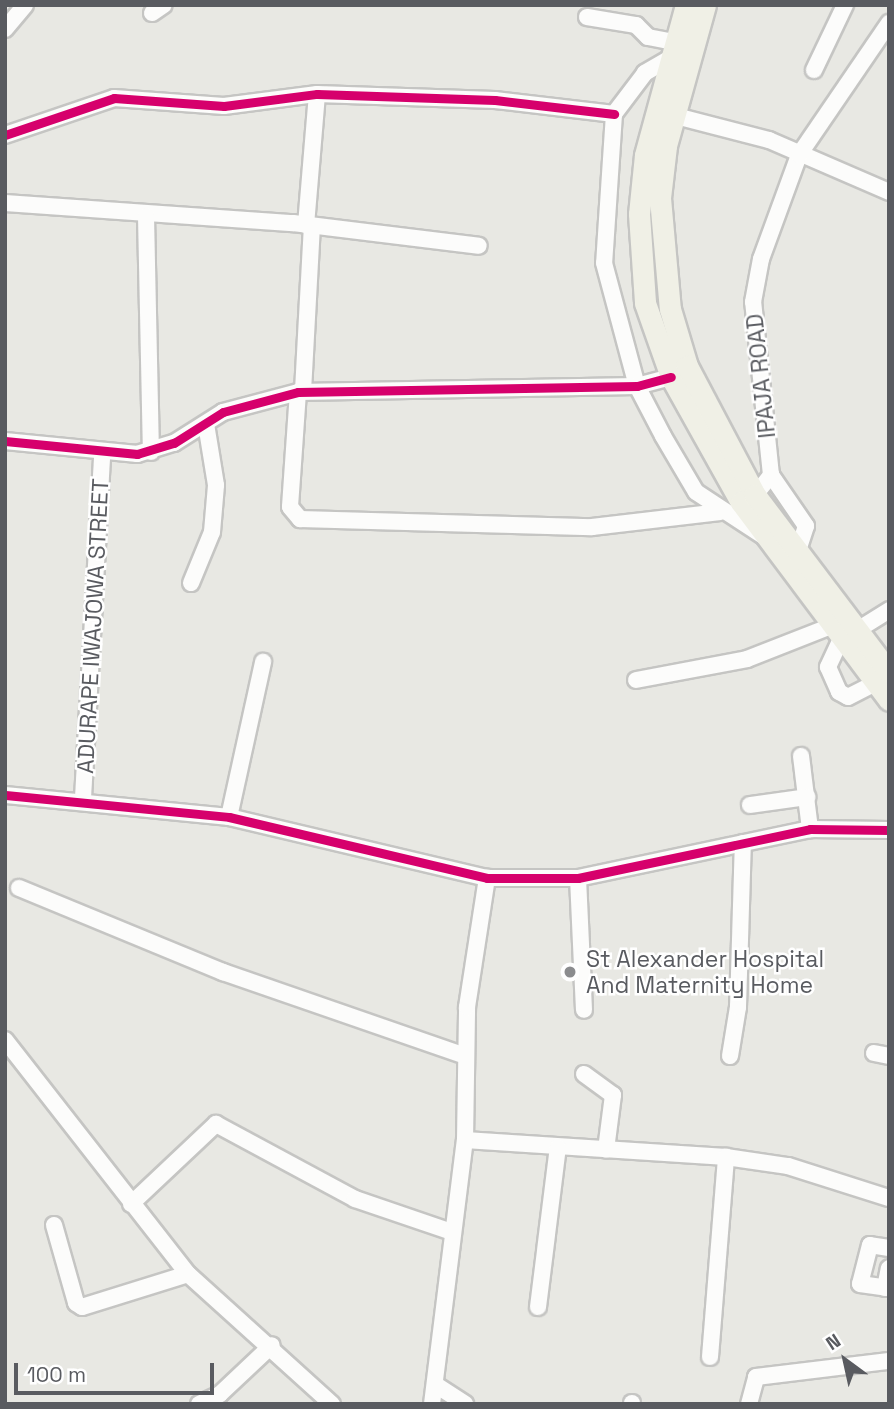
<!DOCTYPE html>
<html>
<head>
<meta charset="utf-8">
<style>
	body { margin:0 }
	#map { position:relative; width:894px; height:1409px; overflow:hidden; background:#e8e8e3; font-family:"Space Grotesk",sans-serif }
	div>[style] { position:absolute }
	.roads { filter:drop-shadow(2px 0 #c5c5c3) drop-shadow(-2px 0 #c5c5c3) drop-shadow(0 2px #c5c5c3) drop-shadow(0 -2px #c5c5c3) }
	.minor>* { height:16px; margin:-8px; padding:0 8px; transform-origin:8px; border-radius:8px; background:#fcfcfb }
	.major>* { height:21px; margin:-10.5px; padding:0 10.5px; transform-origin:10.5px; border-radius:10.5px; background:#f0f0e6 }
	.cycleway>* { height:9px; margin:-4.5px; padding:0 4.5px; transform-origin:4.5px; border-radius:4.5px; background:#d6006c }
	.dots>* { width:19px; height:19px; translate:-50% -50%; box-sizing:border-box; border:4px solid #fff; border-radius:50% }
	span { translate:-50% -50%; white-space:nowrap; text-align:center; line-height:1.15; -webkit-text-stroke:5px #fff; paint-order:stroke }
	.street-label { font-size:23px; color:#595b60 }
	.poi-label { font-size:23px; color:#595b60 }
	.left { translate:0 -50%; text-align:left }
	.frame { position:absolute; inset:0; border:7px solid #595b60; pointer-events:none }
	.north { position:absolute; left:810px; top:1325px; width:70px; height:70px; -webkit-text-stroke:5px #fff; paint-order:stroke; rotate:327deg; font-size:19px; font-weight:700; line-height:28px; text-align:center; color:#595b60 }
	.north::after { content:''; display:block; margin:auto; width:24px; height:32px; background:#595b60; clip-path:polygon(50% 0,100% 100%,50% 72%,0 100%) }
	.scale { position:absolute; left:14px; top:1363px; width:200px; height:32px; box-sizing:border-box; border:4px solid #595b60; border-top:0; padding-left:9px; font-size:21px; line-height:24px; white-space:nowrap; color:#595b60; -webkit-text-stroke:5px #fff; paint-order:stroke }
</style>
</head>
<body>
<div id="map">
	<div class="roads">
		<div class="minor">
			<div style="left:152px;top:13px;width:14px;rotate:-34deg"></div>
			<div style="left:587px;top:17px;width:50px;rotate:9.3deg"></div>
			<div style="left:636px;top:25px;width:17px;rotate:45deg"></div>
			<div style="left:648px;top:37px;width:31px;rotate:11deg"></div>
			<div style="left:5px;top:29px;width:31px;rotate:-50deg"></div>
			<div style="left:674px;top:56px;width:34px;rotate:150deg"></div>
			<div style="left:645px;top:73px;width:51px;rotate:127.1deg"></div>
			<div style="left:614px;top:114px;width:149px;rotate:93.8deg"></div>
			<div style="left:604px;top:263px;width:127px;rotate:75deg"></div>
			<div style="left:637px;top:386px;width:56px;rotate:62.5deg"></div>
			<div style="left:663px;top:436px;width:65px;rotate:59.5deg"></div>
			<div style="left:696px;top:492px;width:80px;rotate:33.3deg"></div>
			<div style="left:814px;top:70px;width:72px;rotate:-64.5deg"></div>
			<div style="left:672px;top:115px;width:100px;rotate:14.5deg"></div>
			<div style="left:769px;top:140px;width:131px;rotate:23.4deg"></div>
			<div style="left:5px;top:135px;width:115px;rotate:-18.7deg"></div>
			<div style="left:114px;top:98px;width:110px;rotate:4.2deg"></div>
			<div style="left:224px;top:106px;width:94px;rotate:-7.4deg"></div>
			<div style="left:317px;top:94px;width:178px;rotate:1.9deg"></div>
			<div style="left:495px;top:100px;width:120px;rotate:6.7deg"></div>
			<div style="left:5px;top:203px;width:289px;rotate:4deg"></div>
			<div style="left:293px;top:223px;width:187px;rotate:7deg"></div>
			<div style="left:146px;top:216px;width:236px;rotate:88.8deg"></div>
			<div style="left:306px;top:225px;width:131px;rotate:-85.2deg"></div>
			<div style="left:303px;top:391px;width:165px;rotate:-86.9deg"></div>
			<div style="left:298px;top:392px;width:115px;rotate:94deg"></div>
			<div style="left:290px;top:507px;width:16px;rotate:50deg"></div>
			<div style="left:300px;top:519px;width:292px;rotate:1.6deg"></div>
			<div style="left:592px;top:527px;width:129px;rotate:-6.7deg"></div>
			<div style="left:5px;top:441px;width:133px;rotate:5.6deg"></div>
			<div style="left:137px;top:454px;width:39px;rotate:-17deg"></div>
			<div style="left:174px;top:443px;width:58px;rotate:-32.3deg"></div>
			<div style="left:223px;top:412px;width:78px;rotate:-14.9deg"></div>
			<div style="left:298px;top:392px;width:339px;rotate:-1deg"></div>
			<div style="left:637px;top:386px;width:35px;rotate:-15deg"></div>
			<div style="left:771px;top:475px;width:62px;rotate:55.5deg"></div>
			<div style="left:806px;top:526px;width:26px;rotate:108deg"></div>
			<div style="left:755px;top:495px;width:26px;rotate:-51deg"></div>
			<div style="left:771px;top:475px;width:174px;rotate:-95.9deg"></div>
			<div style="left:753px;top:302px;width:44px;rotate:-79.5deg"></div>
			<div style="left:761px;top:259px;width:111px;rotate:-69.9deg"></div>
			<div style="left:799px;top:155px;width:160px;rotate:-55.7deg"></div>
			<div style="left:191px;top:583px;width:55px;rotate:-67.6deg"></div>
			<div style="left:212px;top:532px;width:47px;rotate:-85.1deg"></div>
			<div style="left:216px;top:485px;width:62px;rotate:-99.3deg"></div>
			<div style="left:859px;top:629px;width:36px;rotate:-32deg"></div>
			<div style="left:841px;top:639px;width:31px;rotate:115deg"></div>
			<div style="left:828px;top:667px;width:27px;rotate:66deg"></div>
			<div style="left:839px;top:692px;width:10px;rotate:29deg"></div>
			<div style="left:848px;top:697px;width:30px;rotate:-27deg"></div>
			<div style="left:636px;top:680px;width:113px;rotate:-10.7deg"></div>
			<div style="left:747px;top:659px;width:90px;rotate:-21.4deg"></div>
			<div style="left:801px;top:756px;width:74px;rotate:83deg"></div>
			<div style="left:5px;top:795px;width:225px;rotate:5.6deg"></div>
			<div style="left:229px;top:817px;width:265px;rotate:13.3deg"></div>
			<div style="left:487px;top:878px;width:91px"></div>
			<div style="left:578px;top:878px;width:237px;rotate:-11.9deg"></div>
			<div style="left:810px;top:829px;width:79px;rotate:0.7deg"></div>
			<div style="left:83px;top:798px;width:346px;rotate:-86.8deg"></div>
			<div style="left:750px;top:805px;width:58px;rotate:-8deg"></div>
			<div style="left:229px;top:817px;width:159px;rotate:-77.6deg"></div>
			<div style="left:578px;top:878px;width:132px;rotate:87.4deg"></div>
			<div style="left:19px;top:888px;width:221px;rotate:22.4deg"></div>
			<div style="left:223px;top:972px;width:254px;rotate:19.1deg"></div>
			<div style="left:5px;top:1040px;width:297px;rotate:52deg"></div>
			<div style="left:188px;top:1274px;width:194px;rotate:42.1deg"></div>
			<div style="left:874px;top:1053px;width:15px;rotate:11deg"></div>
			<div style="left:730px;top:1056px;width:50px;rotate:-80.7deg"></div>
			<div style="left:738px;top:1007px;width:164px;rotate:-88.3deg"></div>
			<div style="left:584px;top:1074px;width:36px;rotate:36deg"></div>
			<div style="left:613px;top:1095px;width:55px;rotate:97.3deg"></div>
			<div style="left:465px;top:1140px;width:262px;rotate:3.7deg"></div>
			<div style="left:726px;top:1157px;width:63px;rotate:8.3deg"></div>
			<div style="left:788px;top:1166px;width:106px;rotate:17.6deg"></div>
			<div style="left:131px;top:1204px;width:117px;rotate:-43.3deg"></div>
			<div style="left:216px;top:1124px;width:158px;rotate:28.3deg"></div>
			<div style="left:355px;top:1199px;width:99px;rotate:18.8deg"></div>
			<div style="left:54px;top:1225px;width:81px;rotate:74.2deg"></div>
			<div style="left:76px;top:1303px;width:7px;rotate:34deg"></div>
			<div style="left:82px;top:1307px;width:111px;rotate:-17.3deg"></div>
			<div style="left:889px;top:1248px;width:19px;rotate:-171deg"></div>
			<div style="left:870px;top:1245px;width:40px;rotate:104.4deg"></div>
			<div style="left:860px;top:1284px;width:29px;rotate:8deg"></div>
			<div style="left:885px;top:1288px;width:20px;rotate:-79deg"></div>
			<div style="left:538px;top:1307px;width:161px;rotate:-82.9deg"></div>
			<div style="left:710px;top:1357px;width:201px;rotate:-85.4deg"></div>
			<div style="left:436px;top:1385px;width:35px;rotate:33deg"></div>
			<div style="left:199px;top:1404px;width:23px;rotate:-25deg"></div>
			<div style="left:220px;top:1394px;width:71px;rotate:-43.3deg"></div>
			<div style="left:432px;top:1404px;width:266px;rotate:-82.9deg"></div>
			<div style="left:465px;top:1140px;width:133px;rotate:-89.1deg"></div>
			<div style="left:467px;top:1007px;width:131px;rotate:-81.2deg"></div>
			<div style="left:632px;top:1404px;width:1px;rotate:-90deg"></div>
			<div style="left:749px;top:1404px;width:28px;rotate:-75deg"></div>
			<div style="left:756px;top:1377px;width:134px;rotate:-6.9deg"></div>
		</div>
		<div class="major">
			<div style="left:686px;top:5px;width:156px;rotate:105.3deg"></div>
			<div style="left:645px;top:155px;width:59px;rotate:95.8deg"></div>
			<div style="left:639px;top:214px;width:89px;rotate:86.1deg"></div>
			<div style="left:645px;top:303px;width:78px;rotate:70.6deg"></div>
			<div style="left:671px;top:377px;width:143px;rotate:60.8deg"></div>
			<div style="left:741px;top:502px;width:247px;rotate:53.2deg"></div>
			<div style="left:705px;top:5px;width:146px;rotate:105.5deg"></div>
			<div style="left:666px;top:146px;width:52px;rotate:96.6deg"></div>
			<div style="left:660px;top:198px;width:111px;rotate:84.9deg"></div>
			<div style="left:670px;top:309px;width:59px;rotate:73.4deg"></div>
			<div style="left:687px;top:366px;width:146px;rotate:62.2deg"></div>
			<div style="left:755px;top:495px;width:222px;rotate:52.9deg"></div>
		</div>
	</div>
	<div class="cycleway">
		<div style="left:5px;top:135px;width:115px;rotate:-18.7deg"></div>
		<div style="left:114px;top:98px;width:110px;rotate:4.2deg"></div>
		<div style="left:224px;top:106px;width:94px;rotate:-7.4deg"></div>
		<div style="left:317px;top:94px;width:178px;rotate:1.9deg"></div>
		<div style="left:495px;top:100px;width:120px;rotate:6.7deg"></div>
		<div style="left:5px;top:441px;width:133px;rotate:5.6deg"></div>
		<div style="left:137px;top:454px;width:39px;rotate:-17deg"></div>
		<div style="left:174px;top:443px;width:58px;rotate:-32.3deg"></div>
		<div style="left:223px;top:412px;width:78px;rotate:-14.9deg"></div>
		<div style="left:298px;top:392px;width:339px;rotate:-1deg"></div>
		<div style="left:637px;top:386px;width:35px;rotate:-15deg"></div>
		<div style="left:5px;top:795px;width:225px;rotate:5.6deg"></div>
		<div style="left:229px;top:817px;width:265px;rotate:13.3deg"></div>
		<div style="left:487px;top:878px;width:91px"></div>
		<div style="left:578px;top:878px;width:237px;rotate:-11.9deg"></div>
		<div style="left:810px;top:829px;width:79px;rotate:0.7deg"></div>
	</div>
	<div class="dots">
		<div style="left:570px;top:972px;background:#8b8c8e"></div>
	</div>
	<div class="street-label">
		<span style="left:761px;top:376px;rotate:-96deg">IPAJA ROAD</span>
		<span style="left:93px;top:626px;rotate:-87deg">ADURAPE IWAJOWA STREET</span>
	</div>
	<div class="poi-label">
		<span class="left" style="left:586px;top:972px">St Alexander Hospital<br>And Maternity Home</span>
	</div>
	<div class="frame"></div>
	<div class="north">N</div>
	<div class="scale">100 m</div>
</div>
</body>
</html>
